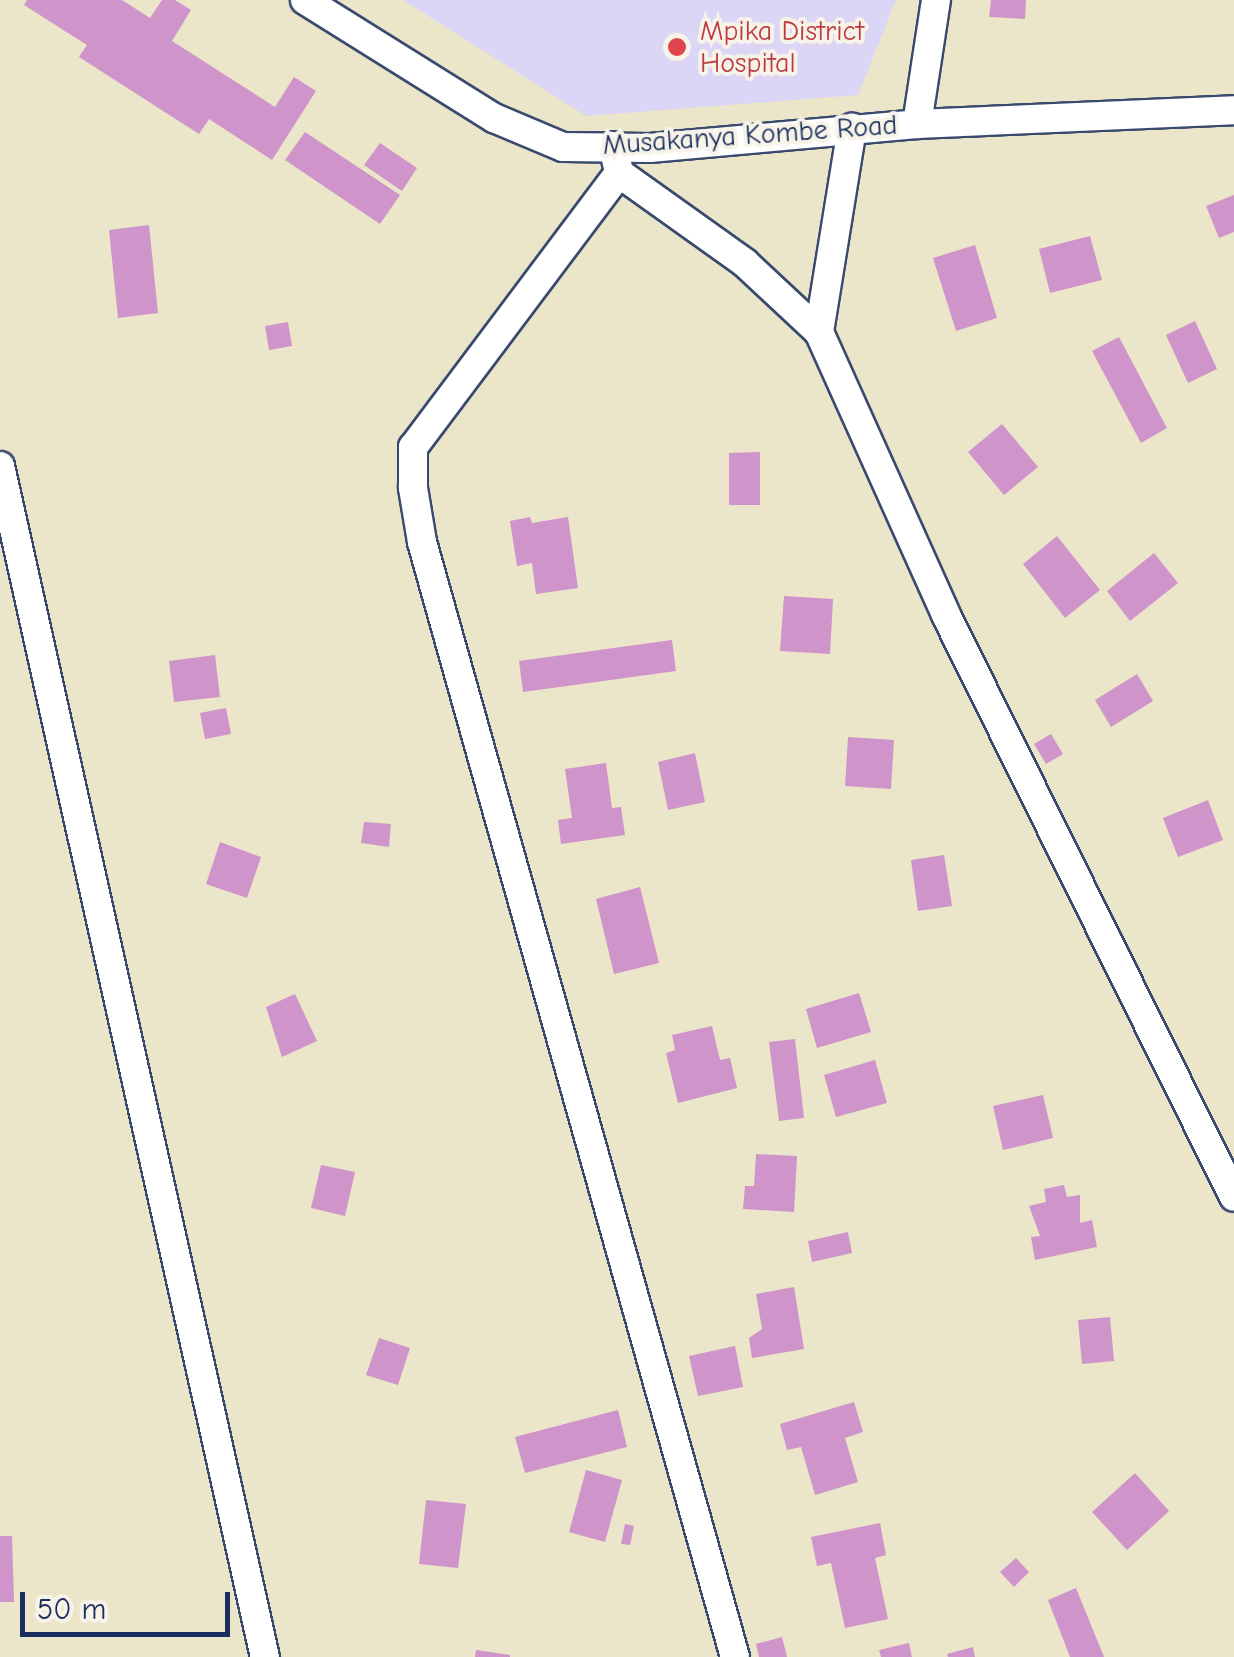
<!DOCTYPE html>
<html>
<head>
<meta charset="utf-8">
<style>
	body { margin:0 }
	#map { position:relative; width:1234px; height:1657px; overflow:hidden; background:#ebe5c9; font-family:"Comic Neue",sans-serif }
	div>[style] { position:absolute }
	.built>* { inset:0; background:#dcd6f6 }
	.building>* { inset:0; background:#cf94c9 }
	.roads { filter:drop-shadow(2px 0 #3a4a6e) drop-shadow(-2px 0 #3a4a6e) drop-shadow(0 2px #3a4a6e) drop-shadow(0 -2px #3a4a6e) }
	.street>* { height:28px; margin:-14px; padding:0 14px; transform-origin:14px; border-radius:14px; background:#fff }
	.dots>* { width:28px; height:28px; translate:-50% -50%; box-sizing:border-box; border:5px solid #f7f3e8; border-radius:50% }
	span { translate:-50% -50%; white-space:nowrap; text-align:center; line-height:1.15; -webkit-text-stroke:8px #f7f3e8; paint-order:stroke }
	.health-label { font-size:28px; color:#be3a42 }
	.left { translate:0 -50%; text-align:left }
	.street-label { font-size:28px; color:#1b2f5e }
	.scale { position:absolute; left:20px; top:1592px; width:210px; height:45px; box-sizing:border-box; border:5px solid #1b2f5e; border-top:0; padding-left:12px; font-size:30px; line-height:35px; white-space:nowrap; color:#1b2f5e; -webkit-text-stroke:8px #f7f3e8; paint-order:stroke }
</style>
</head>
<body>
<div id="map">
	<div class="built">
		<div style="clip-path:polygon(403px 0,896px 0,858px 95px,586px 116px)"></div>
	</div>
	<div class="building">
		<div style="clip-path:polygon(27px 0,122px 0,150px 18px,162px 0,175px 0,191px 10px,172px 41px,275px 107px,294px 77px,316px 91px,272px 160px,209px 119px,199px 134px,79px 57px,87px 45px,24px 5px)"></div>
		<div style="clip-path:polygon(991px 0,1026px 0,1025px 19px,989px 17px)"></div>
		<div style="clip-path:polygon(305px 132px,400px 195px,380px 224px,285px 160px)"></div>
		<div style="clip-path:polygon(380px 143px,417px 168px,402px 191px,364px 165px)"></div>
		<div style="clip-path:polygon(1234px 195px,1234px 232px,1219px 238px,1206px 206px)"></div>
		<div style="clip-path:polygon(149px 225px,158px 313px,118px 318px,109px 230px)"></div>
		<div style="clip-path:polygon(1090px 236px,1102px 280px,1050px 293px,1039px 249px)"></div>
		<div style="clip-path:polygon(975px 245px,997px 318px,956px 331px,933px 258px)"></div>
		<div style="clip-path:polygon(1195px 321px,1217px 369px,1188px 383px,1166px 335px)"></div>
		<div style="clip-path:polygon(288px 322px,292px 346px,269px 350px,265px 326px)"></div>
		<div style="clip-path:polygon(1119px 337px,1167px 428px,1141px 443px,1092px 351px)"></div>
		<div style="clip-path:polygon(1002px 424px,1038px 467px,1004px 495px,968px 452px)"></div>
		<div style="clip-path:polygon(760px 452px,760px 505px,729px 505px,729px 453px)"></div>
		<div style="clip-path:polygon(530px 517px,532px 523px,568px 517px,578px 588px,536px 594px,532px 563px,517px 566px,510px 521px)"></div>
		<div style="clip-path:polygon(1057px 536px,1100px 590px,1065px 618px,1023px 564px)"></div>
		<div style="clip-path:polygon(1154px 553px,1178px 583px,1130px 621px,1107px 591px)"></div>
		<div style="clip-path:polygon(784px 596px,833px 599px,830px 654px,780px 651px)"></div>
		<div style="clip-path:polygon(672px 640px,676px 671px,523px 692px,519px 661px)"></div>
		<div style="clip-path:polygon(215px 655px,220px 697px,174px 702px,169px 661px)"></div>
		<div style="clip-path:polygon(1137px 674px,1153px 701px,1111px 727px,1095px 700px)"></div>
		<div style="clip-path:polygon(226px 708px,231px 734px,205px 739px,200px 713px)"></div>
		<div style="clip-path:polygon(1051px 734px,1063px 754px,1046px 764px,1034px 744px)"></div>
		<div style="clip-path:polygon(848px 737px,894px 740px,891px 789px,845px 786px)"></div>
		<div style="clip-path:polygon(695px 753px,705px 802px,668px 810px,658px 762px)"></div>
		<div style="clip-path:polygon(606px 763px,612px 808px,621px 807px,625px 835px,561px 844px,558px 820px,572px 818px,565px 769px)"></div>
		<div style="clip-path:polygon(1208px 800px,1223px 840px,1178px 857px,1163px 818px)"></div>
		<div style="clip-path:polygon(364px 822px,391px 824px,389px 847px,361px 843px)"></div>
		<div style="clip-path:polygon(220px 842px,261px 857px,247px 898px,206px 884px)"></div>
		<div style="clip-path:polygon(944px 855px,952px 906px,918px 911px,911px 860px)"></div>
		<div style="clip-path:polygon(640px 887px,659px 963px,614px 974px,596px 899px)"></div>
		<div style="clip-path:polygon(859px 993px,871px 1032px,817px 1048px,806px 1009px)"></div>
		<div style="clip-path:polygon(295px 994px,317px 1041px,282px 1057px,266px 1007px)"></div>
		<div style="clip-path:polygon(712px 1026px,720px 1060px,730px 1058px,737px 1088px,678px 1103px,666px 1053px,675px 1050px,672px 1035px)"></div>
		<div style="clip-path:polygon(795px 1039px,804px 1118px,779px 1121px,769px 1042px)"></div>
		<div style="clip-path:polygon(875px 1060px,887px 1103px,836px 1117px,824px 1075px)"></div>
		<div style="clip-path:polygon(1043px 1095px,1053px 1138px,1003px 1150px,993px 1106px)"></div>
		<div style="clip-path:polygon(756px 1154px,797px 1156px,794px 1212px,743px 1209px,745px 1186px,754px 1186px)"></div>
		<div style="clip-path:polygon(321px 1165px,355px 1172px,345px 1216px,311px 1208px)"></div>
		<div style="clip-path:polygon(1064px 1185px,1067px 1197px,1080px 1195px,1080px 1223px,1092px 1220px,1097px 1247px,1035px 1260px,1031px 1237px,1040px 1236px,1029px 1206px,1046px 1202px,1044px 1189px)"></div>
		<div style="clip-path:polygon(848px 1232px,852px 1253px,812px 1262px,808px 1241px)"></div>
		<div style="clip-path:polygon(794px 1287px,804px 1349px,752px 1358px,749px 1338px,762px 1329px,756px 1294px)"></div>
		<div style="clip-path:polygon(1110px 1317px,1114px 1361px,1082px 1364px,1078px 1320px)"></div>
		<div style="clip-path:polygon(379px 1338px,410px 1348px,398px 1385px,366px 1375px)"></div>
		<div style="clip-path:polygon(735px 1346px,743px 1387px,698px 1396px,689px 1356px)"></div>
		<div style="clip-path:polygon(854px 1402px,863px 1432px,845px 1438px,858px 1482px,815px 1495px,801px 1447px,787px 1450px,780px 1424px)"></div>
		<div style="clip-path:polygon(618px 1410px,627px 1447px,525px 1473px,515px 1437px)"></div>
		<div style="clip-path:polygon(586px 1470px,622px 1480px,605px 1542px,569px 1532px)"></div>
		<div style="clip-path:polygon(1135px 1473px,1169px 1511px,1127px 1550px,1092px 1512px)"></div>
		<div style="clip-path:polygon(426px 1500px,466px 1504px,458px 1568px,419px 1564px)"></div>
		<div style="clip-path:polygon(880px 1523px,886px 1555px,875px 1558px,888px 1619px,845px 1628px,831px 1563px,817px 1566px,811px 1537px)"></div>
		<div style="clip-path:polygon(625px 1524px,634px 1526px,630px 1545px,621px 1544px)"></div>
		<div style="clip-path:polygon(0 1536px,12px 1536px,14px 1602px,0 1602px)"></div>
		<div style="clip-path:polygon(1016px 1558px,1029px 1572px,1014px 1587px,1000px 1572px)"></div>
		<div style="clip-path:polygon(1076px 1588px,1104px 1657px,1070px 1657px,1048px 1600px)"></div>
		<div style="clip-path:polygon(782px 1637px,787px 1657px,759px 1657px,756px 1644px)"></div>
		<div style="clip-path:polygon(909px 1643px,912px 1657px,881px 1657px,879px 1650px)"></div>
		<div style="clip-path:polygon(973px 1647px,975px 1657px,948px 1657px,947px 1654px)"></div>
		<div style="clip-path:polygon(476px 1650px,510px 1655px,510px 1657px,475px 1657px)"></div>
	</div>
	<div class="roads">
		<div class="street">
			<div style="left:305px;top:0;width:223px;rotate:32deg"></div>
			<div style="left:494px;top:118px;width:75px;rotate:22.8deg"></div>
			<div style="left:563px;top:147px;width:87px;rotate:0.7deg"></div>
			<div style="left:650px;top:148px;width:268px;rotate:-5.1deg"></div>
			<div style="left:917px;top:124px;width:317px;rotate:-2.5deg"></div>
			<div style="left:917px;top:124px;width:125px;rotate:-81.3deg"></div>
			<div style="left:613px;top:146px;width:28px;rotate:77deg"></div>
			<div style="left:619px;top:173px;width:155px;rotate:35.5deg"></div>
			<div style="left:745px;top:263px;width:101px;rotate:43deg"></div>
			<div style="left:819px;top:332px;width:310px;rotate:65.8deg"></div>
			<div style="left:946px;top:615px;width:649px;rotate:63.67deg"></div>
			<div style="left:619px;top:173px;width:343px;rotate:126.9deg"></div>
			<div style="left:413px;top:447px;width:41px;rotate:90deg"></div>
			<div style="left:413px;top:488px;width:55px;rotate:80.5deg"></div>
			<div style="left:422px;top:542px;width:1158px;rotate:74.32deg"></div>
			<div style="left:819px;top:332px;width:207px;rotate:-80.8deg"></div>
			<div style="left:0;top:466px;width:1220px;rotate:77.46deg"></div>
		</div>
	</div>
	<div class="dots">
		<div style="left:677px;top:47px;background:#e0444e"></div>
	</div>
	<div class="health-label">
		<span class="left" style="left:700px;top:47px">Mpika District<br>Hospital</span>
	</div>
	<div class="street-label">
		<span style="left:750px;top:135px;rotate:-4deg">Musakanya Kombe Road</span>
	</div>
	<div class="scale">50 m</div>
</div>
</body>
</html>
